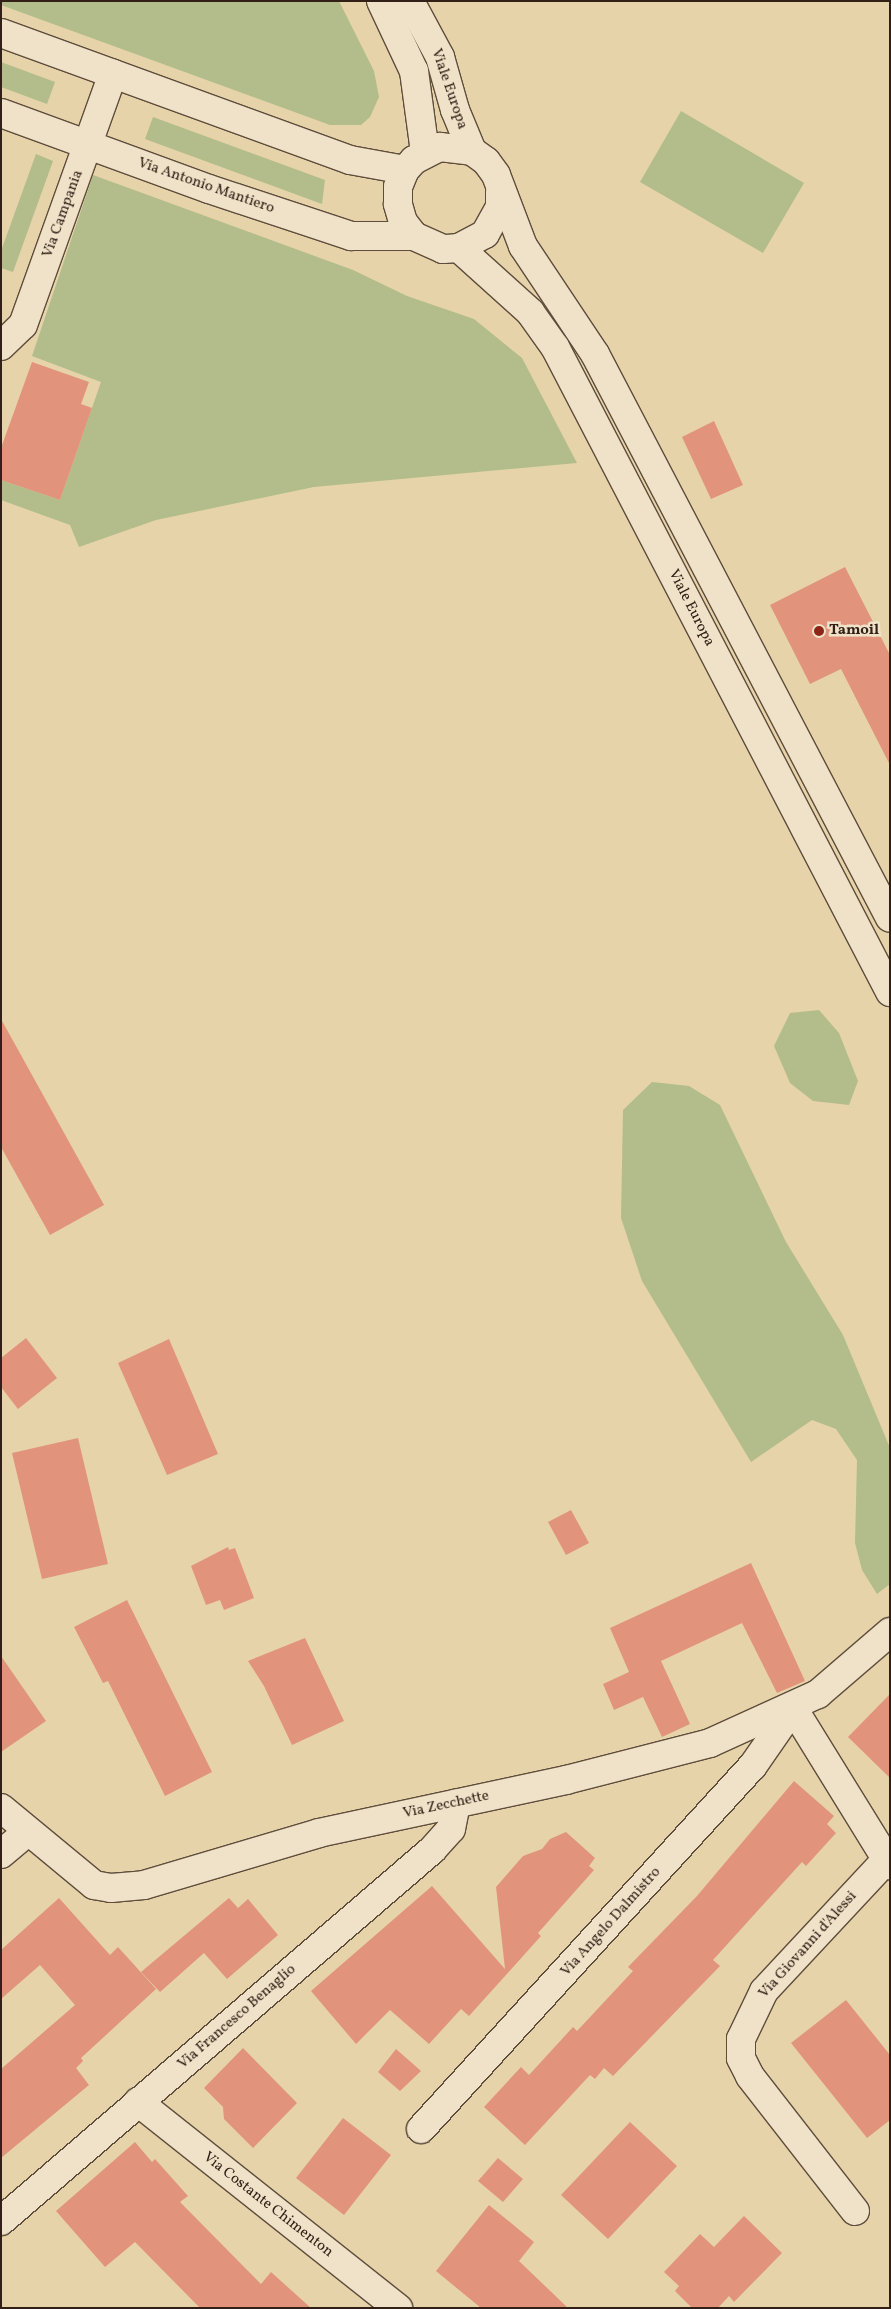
<!DOCTYPE html>
<html>
<head>
<meta charset="utf-8">
<style>
	body { margin:0 }
	#map { position:relative; width:891px; height:2309px; overflow:hidden; background:#e6d3aa; font-family:Vollkorn,serif }
	div>[style] { position:absolute }
	.green>* { inset:0; background:#b2bd8b }
	.building>* { inset:0; background:#e1947b }
	.roads { filter:drop-shadow(1px 0 #5f4d3c) drop-shadow(-1px 0 #5f4d3c) drop-shadow(0 1px #5f4d3c) drop-shadow(0 -1px #5f4d3c) }
	.street>* { height:28px; margin:-14px; padding:0 14px; transform-origin:14px; border-radius:14px; background:#efe2c8 }
	.secondary>* { height:28px; margin:-14px; padding:0 14px; transform-origin:14px; border-radius:14px; background:#efe2c8 }
	.dots>* { width:14px; height:14px; translate:-50% -50%; box-sizing:border-box; border:2px solid #efe2c8; border-radius:50% }
	span { translate:-50% -50%; white-space:nowrap; text-align:center; line-height:1.15; -webkit-text-stroke:5px #efe2c8; paint-order:stroke }
	.street-label { font-size:15px; color:#322017 }
	.poi-label { font-size:15px; color:#322017; font-weight:700 }
	.left { translate:0 -50%; text-align:left }
	.frame { position:absolute; inset:0; border:2px solid #322017; pointer-events:none }
</style>
</head>
<body>
<div id="map">
	<div class="green">
		<div style="clip-path:polygon(1px 1px,339px 1px,374px 71px,379px 97px,370px 117px,361px 125px,330px 125px,1px 5px)"></div>
		<div style="clip-path:polygon(1px 62px,55px 82px,47px 104px,1px 87px)"></div>
		<div style="clip-path:polygon(681px 111px,804px 183px,763px 253px,640px 182px)"></div>
		<div style="clip-path:polygon(153px 117px,325px 180px,322px 204px,145px 139px)"></div>
		<div style="clip-path:polygon(36px 154px,53px 161px,13px 272px,1px 268px,1px 251px)"></div>
		<div style="clip-path:polygon(93px 175px,353px 270px,407px 296px,474px 319px,522px 358px,577px 463px,314px 487px,156px 520px,79px 547px,70px 525px,1px 500px,1px 480px,60px 500px,101px 382px,32px 356px)"></div>
		<div style="clip-path:polygon(819px 1010px,839px 1033px,858px 1081px,849px 1105px,813px 1101px,790px 1083px,774px 1046px,790px 1013px)"></div>
		<div style="clip-path:polygon(652px 1082px,689px 1086px,720px 1105px,786px 1242px,843px 1335px,890px 1448px,890px 1584px,877px 1594px,862px 1570px,855px 1543px,857px 1460px,836px 1429px,812px 1420px,751px 1462px,642px 1281px,621px 1218px,623px 1110px)"></div>
	</div>
	<div class="building">
		<div style="clip-path:polygon(32px 362px,89px 382px,81px 404px,92px 408px,60px 500px,1px 480px,1px 448px)"></div>
		<div style="clip-path:polygon(714px 421px,743px 485px,711px 499px,682px 437px)"></div>
		<div style="clip-path:polygon(845px 567px,890px 655px,890px 765px,841px 669px,810px 684px,770px 605px)"></div>
		<div style="clip-path:polygon(1px 1019px,104px 1205px,50px 1235px,1px 1147px)"></div>
		<div style="clip-path:polygon(26px 1338px,57px 1378px,18px 1409px,1px 1387px,1px 1358px)"></div>
		<div style="clip-path:polygon(169px 1339px,218px 1454px,167px 1475px,118px 1363px)"></div>
		<div style="clip-path:polygon(78px 1438px,108px 1564px,42px 1579px,12px 1453px)"></div>
		<div style="clip-path:polygon(571px 1510px,589px 1543px,566px 1555px,548px 1522px)"></div>
		<div style="clip-path:polygon(228px 1547px,229px 1550px,235px 1548px,254px 1598px,224px 1610px,220px 1600px,206px 1605px,191px 1566px)"></div>
		<div style="clip-path:polygon(751px 1563px,805px 1681px,777px 1693px,742px 1623px,661px 1661px,690px 1724px,662px 1737px,643px 1697px,614px 1710px,603px 1684px,629px 1672px,610px 1628px)"></div>
		<div style="clip-path:polygon(127px 1600px,212px 1772px,165px 1796px,108px 1681px,103px 1683px,74px 1627px)"></div>
		<div style="clip-path:polygon(305px 1638px,344px 1721px,292px 1745px,264px 1686px,248px 1661px)"></div>
		<div style="clip-path:polygon(1px 1656px,46px 1721px,1px 1752px)"></div>
		<div style="clip-path:polygon(890px 1694px,890px 1778px,848px 1737px)"></div>
		<div style="clip-path:polygon(794px 1781px,834px 1816px,827px 1824px,836px 1833px,806px 1866px,802px 1862px,713px 1960px,720px 1966px,613px 2076px,604px 2068px,595px 2079px,590px 2075px,525px 2145px,484px 2107px,521px 2067px,529px 2075px,573px 2027px,577px 2031px,633px 1971px,628px 1967px,697px 1896px)"></div>
		<div style="clip-path:polygon(566px 1832px,595px 1858px,589px 1866px,594px 1870px,538px 1933px,541px 1936px,469px 2016px,461px 2009px,429px 2044px,390px 2010px,356px 2044px,311px 1991px,432px 1886px,505px 1969px,496px 1887px,523px 1856px,542px 1849px,550px 1839px)"></div>
		<div style="clip-path:polygon(59px 1898px,110px 1955px,118px 1947px,156px 1989px,81px 2058px,83px 2061px,76px 2068px,89px 2085px,1px 2158px,1px 2069px,75px 2005px,40px 1965px,1px 1999px,1px 1950px)"></div>
		<div style="clip-path:polygon(229px 1898px,238px 1908px,248px 1899px,278px 1935px,227px 1979px,204px 1953px,160px 1992px,141px 1972px)"></div>
		<div style="clip-path:polygon(846px 2000px,890px 2055px,890px 2120px,867px 2138px,791px 2043px)"></div>
		<div style="clip-path:polygon(243px 2048px,297px 2103px,253px 2148px,224px 2119px,223px 2107px,204px 2088px)"></div>
		<div style="clip-path:polygon(396px 2049px,421px 2071px,400px 2091px,378px 2072px)"></div>
		<div style="clip-path:polygon(343px 2118px,391px 2155px,344px 2215px,296px 2178px)"></div>
		<div style="clip-path:polygon(630px 2122px,677px 2166px,608px 2239px,561px 2195px)"></div>
		<div style="clip-path:polygon(135px 2142px,152px 2162px,155px 2159px,188px 2196px,180px 2202px,261px 2284px,271px 2272px,311px 2308px,200px 2308px,135px 2242px,105px 2267px,56px 2211px)"></div>
		<div style="clip-path:polygon(498px 2158px,523px 2179px,503px 2202px,478px 2181px)"></div>
		<div style="clip-path:polygon(489px 2205px,534px 2242px,519px 2261px,568px 2308px,481px 2308px,436px 2271px)"></div>
		<div style="clip-path:polygon(744px 2216px,782px 2253px,734px 2302px,729px 2296px,718px 2308px,692px 2308px,675px 2291px,679px 2286px,664px 2272px,700px 2234px,714px 2247px)"></div>
	</div>
	<div class="roads">
		<div class="street">
			<div style="left:1px;top:33px;width:371px;rotate:20deg"></div>
			<div style="left:350px;top:160px;width:56px;rotate:10.3deg"></div>
			<div style="left:1px;top:113px;width:221px;rotate:20.1deg"></div>
			<div style="left:209px;top:189px;width:150px;rotate:18.3deg"></div>
			<div style="left:351px;top:236px;width:63px"></div>
			<div style="left:1px;top:346px;width:30px;rotate:-44deg"></div>
			<div style="left:23px;top:325px;width:267px;rotate:-70.3deg"></div>
			<div style="left:1px;top:1808px;width:121px;rotate:39.6deg"></div>
			<div style="left:94px;top:1885px;width:17px;rotate:10deg"></div>
			<div style="left:111px;top:1888px;width:33px;rotate:-5deg"></div>
			<div style="left:144px;top:1885px;width:183px;rotate:-16.5deg"></div>
			<div style="left:319px;top:1833px;width:253px;rotate:-12.1deg"></div>
			<div style="left:566px;top:1780px;width:149px;rotate:-14.4deg"></div>
			<div style="left:710px;top:1743px;width:119px;rotate:-24.4deg"></div>
			<div style="left:818px;top:1694px;width:95px;rotate:-40.7deg"></div>
			<div style="left:1px;top:1854px;width:35px;rotate:-40deg"></div>
			<div style="left:138px;top:2102px;width:332px;rotate:38.4deg"></div>
			<div style="left:421px;top:2129px;width:491px;rotate:-47.6deg"></div>
			<div style="left:752px;top:1767px;width:72px;rotate:-55.2deg"></div>
			<div style="left:793px;top:1708px;width:185px;rotate:58.3deg"></div>
			<div style="left:855px;top:2211px;width:171px;rotate:-127.9deg"></div>
			<div style="left:750px;top:2076px;width:20px;rotate:-117deg"></div>
			<div style="left:741px;top:2058px;width:19px;rotate:-90deg"></div>
			<div style="left:741px;top:2039px;width:53px;rotate:-64.4deg"></div>
			<div style="left:764px;top:1991px;width:179px;rotate:-47deg"></div>
			<div style="left:1px;top:2221px;width:569px;rotate:-40.72deg"></div>
			<div style="left:432px;top:1850px;width:28px;rotate:-48deg"></div>
			<div style="left:451px;top:1829px;width:26px;rotate:-79deg"></div>
		</div>
		<div class="secondary">
			<div style="left:381px;top:1px;width:77px;rotate:64.8deg"></div>
			<div style="left:414px;top:71px;width:82px;rotate:82.3deg"></div>
			<div style="left:410px;top:1px;width:64px;rotate:61.8deg"></div>
			<div style="left:440px;top:57px;width:55px;rotate:74.2deg"></div>
			<div style="left:455px;top:110px;width:44px;rotate:67.5deg"></div>
			<div style="left:500px;top:192px;width:15px;rotate:90deg"></div>
			<div style="left:500px;top:207px;width:31px;rotate:119deg"></div>
			<div style="left:485px;top:234px;width:30px;rotate:152deg"></div>
			<div style="left:459px;top:248px;width:16px;rotate:176deg"></div>
			<div style="left:443px;top:249px;width:32px;rotate:-156deg"></div>
			<div style="left:414px;top:236px;width:18px;rotate:-128deg"></div>
			<div style="left:403px;top:222px;width:19px;rotate:-106deg"></div>
			<div style="left:398px;top:204px;width:17px;rotate:-90deg"></div>
			<div style="left:398px;top:187px;width:18px;rotate:-68deg"></div>
			<div style="left:405px;top:170px;width:13px;rotate:-48deg"></div>
			<div style="left:414px;top:160px;width:29px;rotate:-27deg"></div>
			<div style="left:440px;top:147px;width:32px;rotate:7deg"></div>
			<div style="left:472px;top:151px;width:17px;rotate:36deg"></div>
			<div style="left:486px;top:161px;width:17px;rotate:54deg"></div>
			<div style="left:496px;top:175px;width:76px;rotate:69.2deg"></div>
			<div style="left:523px;top:246px;width:130px;rotate:56.3deg"></div>
			<div style="left:595px;top:354px;width:636px;rotate:62.39deg"></div>
			<div style="left:459px;top:248px;width:96px;rotate:42deg"></div>
			<div style="left:530px;top:312px;width:43px;rotate:54.5deg"></div>
			<div style="left:555px;top:347px;width:727px;rotate:62.55deg"></div>
		</div>
	</div>
	<div class="dots">
		<div style="left:819px;top:631px;background:#8f2418"></div>
	</div>
	<div class="street-label">
		<span style="left:449px;top:89px;rotate:71deg">Viale Europa</span>
		<span style="left:206px;top:186px;rotate:19deg">Via Antonio Mantiero</span>
		<span style="left:63px;top:214px;rotate:-70deg">Via Campania</span>
		<span style="left:691px;top:608px;rotate:63deg">Viale Europa</span>
		<span style="left:446px;top:1805px;rotate:-12deg">Via Zecchette</span>
		<span style="left:611px;top:1922px;rotate:-48deg">Via Angelo Dalmistro</span>
		<span style="left:808px;top:1945px;rotate:-48deg">Via Giovanni d'Alessi</span>
		<span style="left:237px;top:2017px;rotate:-41deg">Via Francesco Benaglio</span>
		<span style="left:268px;top:2205px;rotate:38deg">Via Costante Chimenton</span>
	</div>
	<div class="poi-label">
		<span class="left" style="left:829px;top:631px">Tamoil</span>
	</div>
	<div class="frame"></div>
</div>
</body>
</html>
